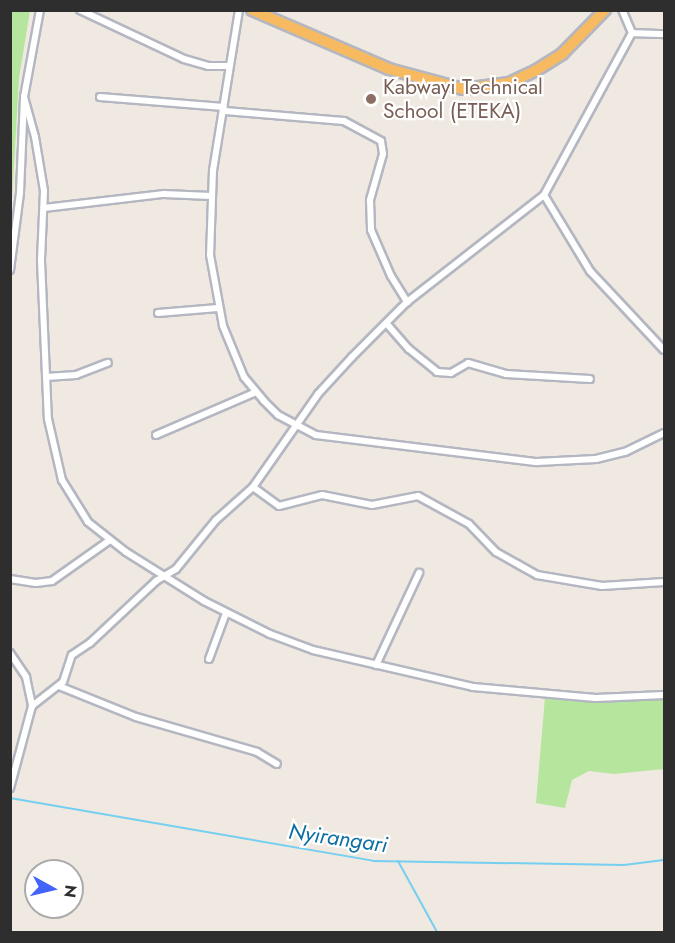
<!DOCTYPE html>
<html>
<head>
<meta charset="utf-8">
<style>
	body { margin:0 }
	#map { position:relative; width:675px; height:943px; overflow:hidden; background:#efe9e1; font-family:Jost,sans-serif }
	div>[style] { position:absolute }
	.green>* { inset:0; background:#b6e59e }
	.stream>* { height:2px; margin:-1px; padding:0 1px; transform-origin:1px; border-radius:1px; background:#75cff0 }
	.roads { filter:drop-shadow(2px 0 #b4b7c1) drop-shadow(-2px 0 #b4b7c1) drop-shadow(0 2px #b4b7c1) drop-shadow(0 -2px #b4b7c1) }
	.minor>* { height:6px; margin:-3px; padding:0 3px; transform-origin:3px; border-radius:3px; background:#fff }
	.trunk>* { height:10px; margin:-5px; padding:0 5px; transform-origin:5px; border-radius:5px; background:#f8ba60 }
	.dots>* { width:16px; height:16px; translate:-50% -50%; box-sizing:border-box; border:3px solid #fff; border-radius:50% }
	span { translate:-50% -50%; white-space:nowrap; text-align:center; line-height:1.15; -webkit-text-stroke:4.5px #fff; paint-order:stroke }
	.education-label { font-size:21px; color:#785e54 }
	.left { translate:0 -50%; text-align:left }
	.water-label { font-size:22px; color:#0d6fa3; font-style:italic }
	.frame { position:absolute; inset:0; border:12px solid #2e2e2e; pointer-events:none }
	.north { position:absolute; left:24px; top:859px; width:60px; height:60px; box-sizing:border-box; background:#fff; border:2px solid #ababab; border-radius:50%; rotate:98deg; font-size:16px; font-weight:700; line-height:24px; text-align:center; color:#2e2e2e }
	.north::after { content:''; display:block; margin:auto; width:21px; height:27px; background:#4264fb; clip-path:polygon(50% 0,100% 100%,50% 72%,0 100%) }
</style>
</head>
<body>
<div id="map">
	<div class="green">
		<div style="clip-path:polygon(11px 10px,30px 11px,19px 78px,11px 218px)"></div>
		<div style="clip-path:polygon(545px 697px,605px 701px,664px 698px,664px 769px,614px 774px,589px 771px,572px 780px,565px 808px,536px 803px)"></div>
	</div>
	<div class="stream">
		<div style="left:10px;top:798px;width:368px;rotate:9.8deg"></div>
		<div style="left:373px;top:861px;width:251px;rotate:0.9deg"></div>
		<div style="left:624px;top:865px;width:40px;rotate:-7.1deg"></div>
		<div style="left:398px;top:861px;width:81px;rotate:61.2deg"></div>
	</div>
	<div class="roads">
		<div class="minor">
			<div style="left:80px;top:10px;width:115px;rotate:25.2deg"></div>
			<div style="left:184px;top:59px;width:25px;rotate:16deg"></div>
			<div style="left:208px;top:66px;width:21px"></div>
			<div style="left:239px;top:10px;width:162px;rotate:99.2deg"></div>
			<div style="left:213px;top:170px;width:85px;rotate:92deg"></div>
			<div style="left:210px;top:255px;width:72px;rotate:79.6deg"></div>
			<div style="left:223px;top:326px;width:55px;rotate:67.6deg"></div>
			<div style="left:244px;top:377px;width:31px;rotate:50deg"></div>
			<div style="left:264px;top:401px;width:20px;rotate:45deg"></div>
			<div style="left:278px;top:415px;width:43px;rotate:27.8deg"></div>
			<div style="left:316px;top:435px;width:223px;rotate:7deg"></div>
			<div style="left:537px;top:462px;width:59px;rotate:-2.9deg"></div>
			<div style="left:596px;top:459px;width:30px;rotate:-14deg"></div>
			<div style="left:625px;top:452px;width:43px;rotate:-26deg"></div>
			<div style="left:632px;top:33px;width:32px;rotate:2deg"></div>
			<div style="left:24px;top:97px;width:41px;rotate:74.6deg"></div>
			<div style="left:35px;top:137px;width:55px;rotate:80.5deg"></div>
			<div style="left:44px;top:191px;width:70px;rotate:92.5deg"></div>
			<div style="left:41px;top:261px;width:158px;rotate:87.5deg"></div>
			<div style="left:48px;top:419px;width:63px;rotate:77.1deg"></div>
			<div style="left:62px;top:480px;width:49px;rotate:58.2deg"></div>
			<div style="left:88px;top:522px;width:48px;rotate:38.3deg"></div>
			<div style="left:126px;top:552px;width:92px;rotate:32.1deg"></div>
			<div style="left:204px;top:601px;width:74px;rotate:26.6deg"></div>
			<div style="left:270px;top:634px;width:46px;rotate:20.4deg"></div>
			<div style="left:313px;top:650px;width:164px;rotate:13deg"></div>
			<div style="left:473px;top:687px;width:123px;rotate:5.1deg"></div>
			<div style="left:596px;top:698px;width:68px;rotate:-2.5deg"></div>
			<div style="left:100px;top:97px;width:124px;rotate:4.6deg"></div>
			<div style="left:225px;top:111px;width:119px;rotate:4.8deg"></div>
			<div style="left:344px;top:121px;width:42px;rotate:28.4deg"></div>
			<div style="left:381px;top:141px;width:13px;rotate:81deg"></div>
			<div style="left:383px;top:154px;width:48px;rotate:105.8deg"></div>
			<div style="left:370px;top:200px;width:30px;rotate:88deg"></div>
			<div style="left:371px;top:230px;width:50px;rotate:66.5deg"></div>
			<div style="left:391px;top:276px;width:31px;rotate:58deg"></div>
			<div style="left:544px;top:195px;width:89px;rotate:58.8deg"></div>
			<div style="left:590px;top:271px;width:108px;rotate:46.9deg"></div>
			<div style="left:44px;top:208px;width:121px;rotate:-6.7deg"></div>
			<div style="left:164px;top:194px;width:47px;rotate:2.4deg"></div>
			<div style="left:10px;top:270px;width:78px;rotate:-82.6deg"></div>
			<div style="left:20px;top:193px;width:96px;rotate:-87.6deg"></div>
			<div style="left:24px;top:97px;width:88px;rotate:-79.6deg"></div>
			<div style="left:158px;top:313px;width:60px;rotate:-4.8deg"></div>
			<div style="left:387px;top:324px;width:33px;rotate:49deg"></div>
			<div style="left:409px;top:349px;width:36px;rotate:39deg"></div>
			<div style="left:437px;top:372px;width:14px;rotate:4deg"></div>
			<div style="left:451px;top:373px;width:20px;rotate:-30deg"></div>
			<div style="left:468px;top:363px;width:40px;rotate:16deg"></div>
			<div style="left:506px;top:374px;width:84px;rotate:3.4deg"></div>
			<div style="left:46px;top:377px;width:30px;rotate:-4deg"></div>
			<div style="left:76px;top:375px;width:34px;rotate:-21deg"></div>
			<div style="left:156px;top:435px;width:109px;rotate:-23.3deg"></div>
			<div style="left:253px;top:487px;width:32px;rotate:36deg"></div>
			<div style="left:279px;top:506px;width:44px;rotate:-14.3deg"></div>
			<div style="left:322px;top:495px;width:51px;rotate:11.3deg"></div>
			<div style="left:372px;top:505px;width:47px;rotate:-11.1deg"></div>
			<div style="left:418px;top:496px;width:58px;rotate:28.8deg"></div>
			<div style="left:469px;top:524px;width:39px;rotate:46deg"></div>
			<div style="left:496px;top:552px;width:47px;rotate:29.3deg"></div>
			<div style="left:537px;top:575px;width:66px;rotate:9.6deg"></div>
			<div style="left:602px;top:586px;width:62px;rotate:-3.7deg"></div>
			<div style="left:10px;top:579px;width:26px;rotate:9deg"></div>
			<div style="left:36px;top:583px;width:16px;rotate:-7deg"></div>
			<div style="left:52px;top:581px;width:71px;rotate:-35.3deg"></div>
			<div style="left:10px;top:653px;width:29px;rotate:56deg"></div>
			<div style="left:26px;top:677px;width:30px;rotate:78deg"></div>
			<div style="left:32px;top:706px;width:85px;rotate:105deg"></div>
			<div style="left:209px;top:659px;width:49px;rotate:-69.7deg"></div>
			<div style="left:376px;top:665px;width:102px;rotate:-64.9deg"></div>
			<div style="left:59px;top:686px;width:83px;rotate:21.9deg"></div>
			<div style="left:136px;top:717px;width:126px;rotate:16.1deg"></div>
			<div style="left:257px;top:752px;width:23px;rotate:31deg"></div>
			<div style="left:32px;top:706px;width:39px;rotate:-38deg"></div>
			<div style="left:63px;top:682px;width:28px;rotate:-72deg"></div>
			<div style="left:72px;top:655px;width:22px;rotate:-34deg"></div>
			<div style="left:90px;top:643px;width:91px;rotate:-43.2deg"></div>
			<div style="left:156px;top:581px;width:23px;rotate:-31deg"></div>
			<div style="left:176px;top:569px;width:63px;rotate:-50.8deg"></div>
			<div style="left:216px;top:520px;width:50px;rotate:-41.7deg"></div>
			<div style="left:253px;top:487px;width:113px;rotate:-55deg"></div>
			<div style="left:318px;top:394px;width:50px;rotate:-47.4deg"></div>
			<div style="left:352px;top:357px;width:78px;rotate:-45deg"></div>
			<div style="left:407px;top:302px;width:174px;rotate:-38deg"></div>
			<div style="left:544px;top:195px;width:184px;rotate:-61.5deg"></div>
			<div style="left:632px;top:33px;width:25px;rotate:-113deg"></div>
		</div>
		<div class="trunk">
			<div style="left:252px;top:10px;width:149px;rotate:23.3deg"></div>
			<div style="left:389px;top:69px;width:77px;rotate:15.1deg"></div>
			<div style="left:463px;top:89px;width:46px;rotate:-7.4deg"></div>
			<div style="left:509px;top:83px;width:29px;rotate:-25deg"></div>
			<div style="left:535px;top:71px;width:32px;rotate:-32deg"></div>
			<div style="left:562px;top:54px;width:62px;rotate:-45.7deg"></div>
		</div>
	</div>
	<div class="dots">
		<div style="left:371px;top:99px;background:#8d6e63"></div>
	</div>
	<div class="education-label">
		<span class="left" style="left:383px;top:99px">Kabwayi Technical<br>School (ETEKA)</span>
	</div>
	<div class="water-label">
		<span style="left:338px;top:838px;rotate:8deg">Nyirangari</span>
	</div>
	<div class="frame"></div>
	<div class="north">N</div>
</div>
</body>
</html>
